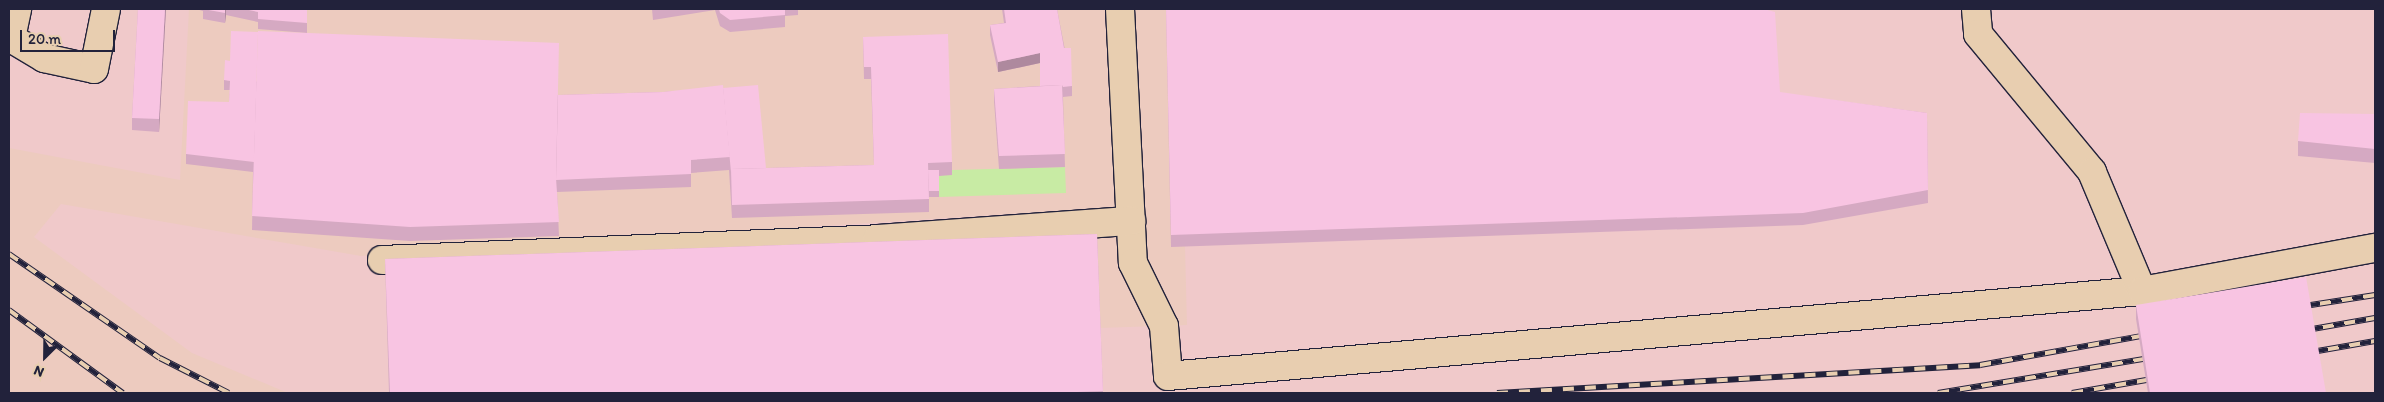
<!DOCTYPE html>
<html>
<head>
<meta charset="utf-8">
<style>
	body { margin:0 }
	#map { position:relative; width:2384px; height:402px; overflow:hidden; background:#edcbbf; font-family:Itim,sans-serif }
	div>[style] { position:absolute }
	.built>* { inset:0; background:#f0c9ca }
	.green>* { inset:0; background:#c8eba4 }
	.roads { filter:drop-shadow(1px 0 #22223b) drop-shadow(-1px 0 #22223b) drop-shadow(0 1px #22223b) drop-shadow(0 -1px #22223b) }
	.minor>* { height:28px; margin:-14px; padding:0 14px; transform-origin:14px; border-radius:14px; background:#e8ceb0 }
	.rail>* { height:5.5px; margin-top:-2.75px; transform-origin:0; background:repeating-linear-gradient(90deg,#e8ceb0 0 11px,#22223b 0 22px); box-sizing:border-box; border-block:1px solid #22223b }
	.wall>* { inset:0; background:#d5a9c2 }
	.shaded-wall>* { inset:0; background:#ae899e }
	.building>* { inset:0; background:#f8c4e2 }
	span { translate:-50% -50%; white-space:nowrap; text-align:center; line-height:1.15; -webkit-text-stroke:4px #e8ceb0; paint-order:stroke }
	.frame { position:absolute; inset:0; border:10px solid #22223b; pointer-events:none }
	.north { position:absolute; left:20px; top:332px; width:50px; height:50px; -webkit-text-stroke:4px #e8ceb0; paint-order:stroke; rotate:203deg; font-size:14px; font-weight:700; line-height:20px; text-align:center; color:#22223b }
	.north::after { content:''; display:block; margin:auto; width:18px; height:22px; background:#22223b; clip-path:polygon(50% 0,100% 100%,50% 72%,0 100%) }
	.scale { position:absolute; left:20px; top:30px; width:95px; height:22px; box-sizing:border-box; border:2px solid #22223b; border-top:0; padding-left:6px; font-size:15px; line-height:18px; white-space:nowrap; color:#22223b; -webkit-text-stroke:4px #e8ceb0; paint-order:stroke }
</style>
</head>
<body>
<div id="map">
	<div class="built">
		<div style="clip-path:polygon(9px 9px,189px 9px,180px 180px,9px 148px)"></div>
		<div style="clip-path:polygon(1166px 9px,2375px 9px,2375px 393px,288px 393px,192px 353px,34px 237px,61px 204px,361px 256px,1089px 209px,1099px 328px,1187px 325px,1185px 247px)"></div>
	</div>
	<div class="green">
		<div style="clip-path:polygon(1065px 167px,1066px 193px,939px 197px,939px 176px,952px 170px)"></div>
	</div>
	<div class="roads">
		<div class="minor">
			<div style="left:1120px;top:9px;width:254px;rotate:87.1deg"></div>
			<div style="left:1133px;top:263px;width:70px;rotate:63.8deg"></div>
			<div style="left:1164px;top:326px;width:50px;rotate:85.4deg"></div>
			<div style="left:1168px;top:376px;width:978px;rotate:-4.99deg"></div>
			<div style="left:1976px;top:9px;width:25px;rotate:85deg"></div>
			<div style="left:1978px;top:34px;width:179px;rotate:50.4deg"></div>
			<div style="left:2092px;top:172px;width:129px;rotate:67.2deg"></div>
			<div style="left:2142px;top:291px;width:237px;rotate:-10.5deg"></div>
			<div style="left:9px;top:37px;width:41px;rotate:31deg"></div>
			<div style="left:44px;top:58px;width:51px;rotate:12.4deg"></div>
			<div style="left:94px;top:69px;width:61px;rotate:-78.7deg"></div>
			<div style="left:11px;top:38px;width:30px;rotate:-78deg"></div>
			<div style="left:382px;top:260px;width:496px;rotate:-2.4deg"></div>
			<div style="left:878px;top:239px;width:254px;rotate:-4.1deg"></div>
		</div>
	</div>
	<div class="rail">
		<div style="left:9px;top:254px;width:183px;rotate:34.6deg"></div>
		<div style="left:160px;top:358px;width:77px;rotate:26.9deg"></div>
		<div style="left:2298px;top:307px;width:78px;rotate:-8.9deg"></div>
		<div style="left:9px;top:310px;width:141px;rotate:36.1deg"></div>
		<div style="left:2301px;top:331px;width:75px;rotate:-10deg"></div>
		<div style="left:2306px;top:353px;width:70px;rotate:-9.9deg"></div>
		<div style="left:1497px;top:393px;width:484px;rotate:-3.3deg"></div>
		<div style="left:1980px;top:365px;width:176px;rotate:-10.2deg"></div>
		<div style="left:1938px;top:393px;width:221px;rotate:-9.4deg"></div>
		<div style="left:2072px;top:393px;width:87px;rotate:-9.9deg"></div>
	</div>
	<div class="wall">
		<div style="clip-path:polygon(138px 9px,166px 9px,159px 132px,132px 130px,132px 118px)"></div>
		<div style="clip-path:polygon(196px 9px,307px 9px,307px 33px,258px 29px,258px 22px,226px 15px,225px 23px,203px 19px,203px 11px)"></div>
		<div style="clip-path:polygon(652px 9px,798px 9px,798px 15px,785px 16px,785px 27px,730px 32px,720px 26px,715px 10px,653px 20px)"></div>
		<div style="clip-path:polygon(1002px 9px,1057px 9px,1072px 86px,1072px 96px,1063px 97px,1065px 167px,999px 169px,994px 101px,994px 89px,1040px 86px,1040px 63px,998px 72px,990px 35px,990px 25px,1004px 23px)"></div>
		<div style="clip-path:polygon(1166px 9px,1927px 113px,1928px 203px,1803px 225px,1171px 247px)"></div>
		<div style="clip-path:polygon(863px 37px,952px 162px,952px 175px,939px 176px,939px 197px,929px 197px,929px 212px,732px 218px,729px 170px,691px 173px,691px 187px,557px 192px,559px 236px,410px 241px,252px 230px,253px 172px,186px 164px,186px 154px,229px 102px,230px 90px,224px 90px,224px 80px,558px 95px,663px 92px,723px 88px,766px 168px,874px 165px,871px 79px,864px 79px)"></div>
		<div style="clip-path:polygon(2375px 114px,2375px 163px,2298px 156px,2298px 141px)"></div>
		<div style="clip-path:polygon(1097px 234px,1103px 393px,389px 393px,385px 259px)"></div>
		<div style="clip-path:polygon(2136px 305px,2326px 393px,2148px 393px,2136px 319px)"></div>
	</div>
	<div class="shaded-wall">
		<div style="clip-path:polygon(165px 9px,166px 9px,159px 132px,159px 119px)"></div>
		<div style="clip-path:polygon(225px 9px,226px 9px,226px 15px,225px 23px)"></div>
		<div style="clip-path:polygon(1040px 53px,1040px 63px,998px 72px,998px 62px)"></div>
	</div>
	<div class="building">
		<div style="clip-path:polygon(138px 9px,165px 9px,159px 119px,132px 118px)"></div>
		<div style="clip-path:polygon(203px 9px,225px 9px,225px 13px)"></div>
		<div style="clip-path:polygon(244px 9px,307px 9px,307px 23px,258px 19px,258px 12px)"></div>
		<div style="clip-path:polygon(719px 9px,785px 9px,785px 15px,730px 20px,720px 13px)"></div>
		<div style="clip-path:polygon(1004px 9px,1057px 9px,1064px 48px,1071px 48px,1072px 86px,1063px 87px,1062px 85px,1040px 86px,1040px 53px,998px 62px,990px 25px,1006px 23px)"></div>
		<div style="clip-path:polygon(1166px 9px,1764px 9px,1775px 12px,1780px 92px,1927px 113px,1928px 190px,1803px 213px,1171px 235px)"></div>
		<div style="clip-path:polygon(231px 31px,258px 32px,254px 162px,186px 154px,188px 101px,229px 102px,230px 81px,224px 80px,225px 60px,230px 61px)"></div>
		<div style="clip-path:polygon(258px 31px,559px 43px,556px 178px,559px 222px,410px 227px,252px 216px)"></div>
		<div style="clip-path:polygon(948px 34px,952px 162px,928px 163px,929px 199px,732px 205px,731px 169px,874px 165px,871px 67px,864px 67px,863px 37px)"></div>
		<div style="clip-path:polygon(723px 85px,730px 157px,691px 160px,691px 174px,556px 180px,558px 95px,663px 92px)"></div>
		<div style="clip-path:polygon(758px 85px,766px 168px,731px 169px,731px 172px,723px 88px)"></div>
		<div style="clip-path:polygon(1062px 85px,1065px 154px,999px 156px,994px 89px)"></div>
		<div style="clip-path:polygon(2300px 113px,2375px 114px,2375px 149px,2298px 141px)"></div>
		<div style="clip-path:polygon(928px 170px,939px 170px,939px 191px,929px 191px)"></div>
		<div style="clip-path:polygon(1097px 234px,1103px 391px,1051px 393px,390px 393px,385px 259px)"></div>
		<div style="clip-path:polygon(2306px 277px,2326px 393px,2150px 393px,2136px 305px)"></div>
	</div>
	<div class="frame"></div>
	<div class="north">N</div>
	<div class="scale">20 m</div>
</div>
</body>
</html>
